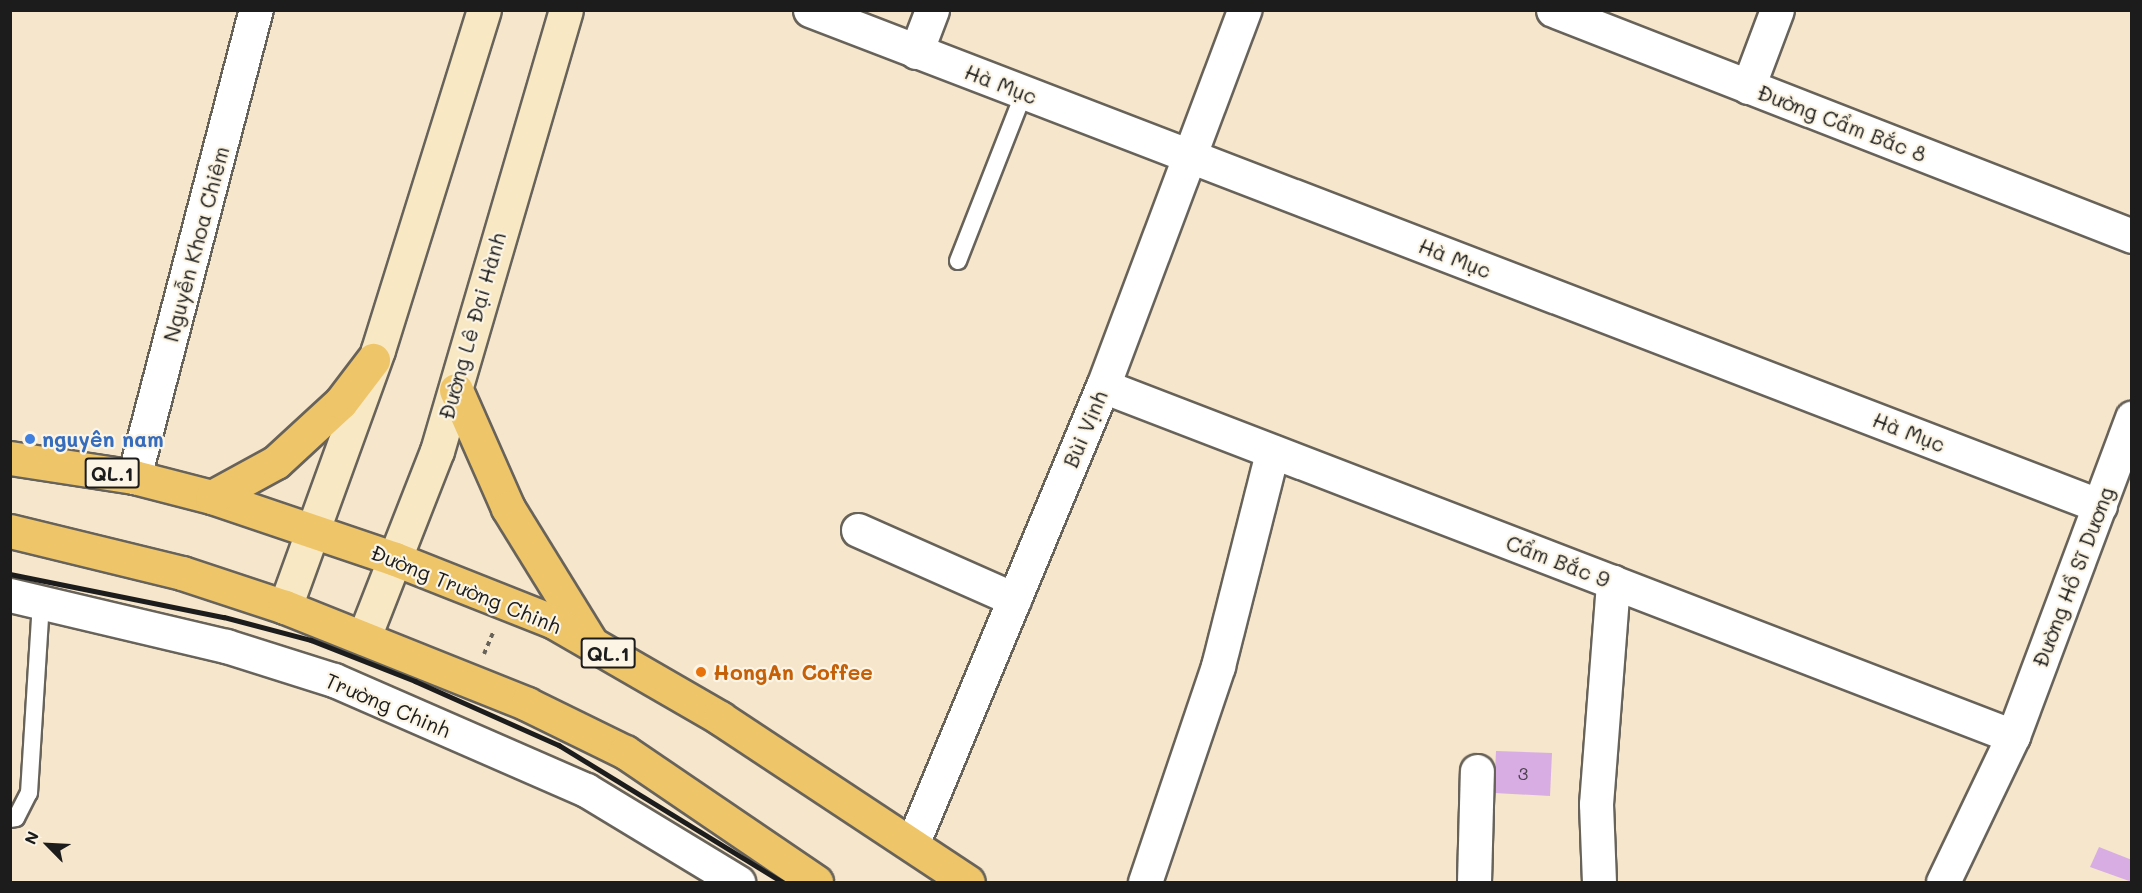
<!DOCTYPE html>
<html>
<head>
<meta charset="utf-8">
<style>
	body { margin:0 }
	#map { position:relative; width:2142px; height:893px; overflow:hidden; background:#f6e6cc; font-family:Mali,sans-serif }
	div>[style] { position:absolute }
	.building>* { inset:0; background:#d8ade3 }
	.path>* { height:4px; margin-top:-2px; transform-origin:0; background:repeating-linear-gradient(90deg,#68635a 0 4.5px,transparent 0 9px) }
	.roads { filter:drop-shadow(2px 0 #68635a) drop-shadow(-2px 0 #68635a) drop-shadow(0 2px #68635a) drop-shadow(0 -2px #68635a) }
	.service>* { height:16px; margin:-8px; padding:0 8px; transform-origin:8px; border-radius:8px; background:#fff }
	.minor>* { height:33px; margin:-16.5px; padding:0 16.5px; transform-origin:16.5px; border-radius:16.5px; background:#fff }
	.tertiary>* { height:33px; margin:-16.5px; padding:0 16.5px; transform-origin:16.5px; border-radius:16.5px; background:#fff }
	.secondary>* { height:33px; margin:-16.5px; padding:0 16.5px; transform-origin:16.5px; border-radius:16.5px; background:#f8e8c3 }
	.trunk>* { height:33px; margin:-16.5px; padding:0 16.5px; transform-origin:16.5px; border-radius:16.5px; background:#eec569 }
	.rail>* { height:4.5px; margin:-2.25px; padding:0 2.25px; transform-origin:2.25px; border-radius:2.25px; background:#1c1c1c }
	.dots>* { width:16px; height:16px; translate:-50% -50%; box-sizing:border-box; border:3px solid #fcf5e5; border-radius:50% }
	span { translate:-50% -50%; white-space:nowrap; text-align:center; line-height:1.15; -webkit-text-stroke:4.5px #fcf5e5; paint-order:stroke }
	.number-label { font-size:18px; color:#4b404e }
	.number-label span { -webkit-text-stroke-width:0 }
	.shield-label span { padding:2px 4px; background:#fcf5e5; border:2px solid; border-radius:4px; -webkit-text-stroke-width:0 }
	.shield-label { font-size:20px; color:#1c1c1c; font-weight:700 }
	.street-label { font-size:21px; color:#1c1c1c }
	.shop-label { font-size:21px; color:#366cbe; font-weight:700 }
	.left { translate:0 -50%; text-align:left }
	.food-label { font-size:21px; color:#c56008; font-weight:700 }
	.frame { position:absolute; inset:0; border:12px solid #1c1c1c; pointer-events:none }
	.north { position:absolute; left:18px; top:815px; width:60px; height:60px; -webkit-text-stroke:4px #fcf5e5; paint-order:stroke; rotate:294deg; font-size:16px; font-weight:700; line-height:24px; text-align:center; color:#1c1c1c }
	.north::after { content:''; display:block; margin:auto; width:21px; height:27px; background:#1c1c1c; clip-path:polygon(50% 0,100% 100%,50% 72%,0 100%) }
</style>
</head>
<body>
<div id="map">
	<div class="building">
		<div style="clip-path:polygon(1496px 751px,1552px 753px,1550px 796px,1494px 793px)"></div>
		<div style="clip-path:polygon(2099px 847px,2132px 860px,2132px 882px,2090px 867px)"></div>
	</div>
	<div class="path">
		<div style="left:484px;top:654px;width:23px;rotate:-67deg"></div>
	</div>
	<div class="roads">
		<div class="service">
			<div style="left:958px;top:261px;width:180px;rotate:-68.6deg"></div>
			<div style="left:10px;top:819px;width:6px;rotate:-9deg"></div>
			<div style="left:16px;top:818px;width:28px;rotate:-63deg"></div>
			<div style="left:29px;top:793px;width:193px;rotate:-86.4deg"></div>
		</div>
		<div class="minor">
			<div style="left:810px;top:10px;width:1382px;rotate:21.03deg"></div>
			<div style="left:1553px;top:10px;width:622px;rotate:21.32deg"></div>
			<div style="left:916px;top:52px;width:45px;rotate:-69.1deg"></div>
			<div style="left:1748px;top:87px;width:82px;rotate:-69.4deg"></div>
			<div style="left:1103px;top:386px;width:975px;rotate:21.04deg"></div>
			<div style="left:134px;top:477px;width:483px;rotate:-75.4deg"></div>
			<div style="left:858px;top:530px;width:171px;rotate:23.9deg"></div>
			<div style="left:913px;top:842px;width:494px;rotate:-67.4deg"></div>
			<div style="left:1103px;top:386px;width:402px;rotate:-69.4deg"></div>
			<div style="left:1145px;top:882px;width:228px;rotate:-71.3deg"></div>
			<div style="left:1218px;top:666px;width:221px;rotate:-75.8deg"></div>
			<div style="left:1474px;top:882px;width:111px;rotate:-88.5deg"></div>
			<div style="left:1599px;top:882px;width:78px;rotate:-92.2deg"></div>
			<div style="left:1596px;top:804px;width:223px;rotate:-85.6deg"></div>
			<div style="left:1943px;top:882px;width:162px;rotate:-64.4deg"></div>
			<div style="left:2013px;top:736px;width:340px;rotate:-69.5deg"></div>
		</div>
		<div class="tertiary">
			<div style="left:10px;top:595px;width:222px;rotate:13.3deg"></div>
			<div style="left:226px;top:646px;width:113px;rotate:17.5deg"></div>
			<div style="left:334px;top:680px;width:275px;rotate:23.6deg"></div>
			<div style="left:586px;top:790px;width:178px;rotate:31.2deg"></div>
		</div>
		<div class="secondary">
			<div style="left:285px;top:607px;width:273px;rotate:-70.1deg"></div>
			<div style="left:378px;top:350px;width:356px;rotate:-72.7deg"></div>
			<div style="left:364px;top:637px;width:200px;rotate:-68.6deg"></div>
			<div style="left:437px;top:451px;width:459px;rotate:-73.7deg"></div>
		</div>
		<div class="trunk">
			<div style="left:456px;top:390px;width:129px;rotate:66.2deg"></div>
			<div style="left:508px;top:508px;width:154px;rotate:58.3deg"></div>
			<div style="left:10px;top:458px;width:125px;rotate:8.7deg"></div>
			<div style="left:134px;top:477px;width:81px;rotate:14.4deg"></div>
			<div style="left:212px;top:497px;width:193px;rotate:18.7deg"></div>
			<div style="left:395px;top:559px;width:171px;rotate:21.6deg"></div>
			<div style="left:554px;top:622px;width:192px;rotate:30deg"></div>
			<div style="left:720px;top:718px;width:297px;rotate:33.5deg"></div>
			<div style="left:212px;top:497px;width:73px;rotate:-28.7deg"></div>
			<div style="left:276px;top:462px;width:88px;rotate:-42.7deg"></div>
			<div style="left:341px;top:402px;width:53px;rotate:-52.7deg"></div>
			<div style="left:10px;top:531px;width:177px;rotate:13.7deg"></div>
			<div style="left:182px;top:573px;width:108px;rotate:18.3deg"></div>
			<div style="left:285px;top:607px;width:261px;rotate:21.8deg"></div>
			<div style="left:527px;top:704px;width:109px;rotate:26.1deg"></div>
			<div style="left:625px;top:752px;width:231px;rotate:34.2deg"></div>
		</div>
	</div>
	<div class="rail">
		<div style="left:10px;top:574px;width:218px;rotate:11.4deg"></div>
		<div style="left:224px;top:617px;width:90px;rotate:14.8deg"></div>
		<div style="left:311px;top:640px;width:112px;rotate:21.5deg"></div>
		<div style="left:415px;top:681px;width:158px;rotate:24deg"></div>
		<div style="left:559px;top:745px;width:263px;rotate:31.5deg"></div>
	</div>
	<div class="dots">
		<div style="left:30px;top:439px;background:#3f7fe0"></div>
		<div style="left:701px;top:672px;background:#e8710a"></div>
	</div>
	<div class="number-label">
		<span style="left:1523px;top:773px">3</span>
	</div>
	<div class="shield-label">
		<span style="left:112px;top:473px">QL.1</span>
		<span style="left:608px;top:653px">QL.1</span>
	</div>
	<div class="street-label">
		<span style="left:1001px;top:84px;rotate:21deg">Hà Mục</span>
		<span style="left:1842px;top:123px;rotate:21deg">Đường Cẩm Bắc 8</span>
		<span style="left:196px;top:244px;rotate:-75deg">Nguyễn Khoa Chiêm</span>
		<span style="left:1455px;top:258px;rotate:21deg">Hà Mục</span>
		<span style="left:472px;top:326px;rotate:-74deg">Đường Lê Đại Hành</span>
		<span style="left:1085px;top:429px;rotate:-67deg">Bùi Vịnh</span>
		<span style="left:1909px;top:432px;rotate:21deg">Hà Mục</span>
		<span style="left:1558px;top:561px;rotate:21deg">Cẩm Bắc 9</span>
		<span style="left:2073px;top:577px;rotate:-69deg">Đường Hồ Sĩ Dương</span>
		<span style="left:466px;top:589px;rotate:22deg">Đường Trường Chinh</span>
		<span style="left:388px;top:705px;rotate:23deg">Trường Chinh</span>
	</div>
	<div class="shop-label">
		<span class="left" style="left:42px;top:439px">nguyên nam</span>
	</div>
	<div class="food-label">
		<span class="left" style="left:713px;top:672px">HongAn Coffee</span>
	</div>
	<div class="frame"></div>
	<div class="north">N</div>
</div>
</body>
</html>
